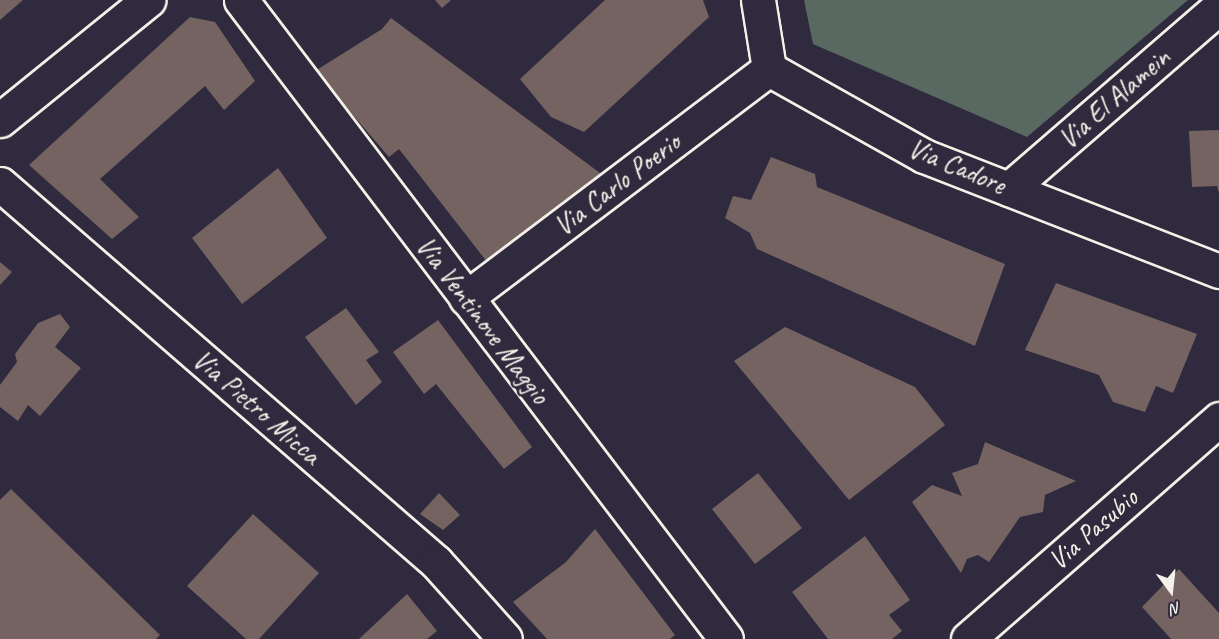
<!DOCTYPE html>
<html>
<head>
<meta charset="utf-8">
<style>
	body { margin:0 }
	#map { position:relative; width:1219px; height:639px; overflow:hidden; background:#2f2a3d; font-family:Caveat,sans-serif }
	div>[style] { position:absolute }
	.green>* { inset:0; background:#596961 }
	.building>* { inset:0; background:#746361 }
	.roads { filter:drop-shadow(2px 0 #f4f1e8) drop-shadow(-2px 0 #f4f1e8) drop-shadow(0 2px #f4f1e8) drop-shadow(0 -2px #f4f1e8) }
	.minor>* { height:33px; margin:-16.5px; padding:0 16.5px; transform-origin:16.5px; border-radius:16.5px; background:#2f2a3d }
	span { translate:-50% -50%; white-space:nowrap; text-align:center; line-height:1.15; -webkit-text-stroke:5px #2f2a3d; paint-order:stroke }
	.street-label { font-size:28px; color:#f4f1e8 }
	.north { position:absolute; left:1141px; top:561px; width:60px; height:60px; -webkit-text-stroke:4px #2f2a3d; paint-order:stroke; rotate:165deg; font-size:16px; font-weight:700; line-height:24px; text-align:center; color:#f4f1e8 }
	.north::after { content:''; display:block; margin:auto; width:21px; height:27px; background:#f4f1e8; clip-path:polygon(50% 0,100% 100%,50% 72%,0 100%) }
</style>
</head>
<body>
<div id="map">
	<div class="green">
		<div style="clip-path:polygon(804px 0,1188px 0,1027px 137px,813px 44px)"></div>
	</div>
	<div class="building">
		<div style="clip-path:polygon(0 0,23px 0,0 20px)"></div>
		<div style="clip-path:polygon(435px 0,451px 0,442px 8px)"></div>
		<div style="clip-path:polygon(605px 0,703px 0,709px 17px,584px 132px,551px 117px,520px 79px)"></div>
		<div style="clip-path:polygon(190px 17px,215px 22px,255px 81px,224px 110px,205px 86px,100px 179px,139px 217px,112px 239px,29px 165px)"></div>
		<div style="clip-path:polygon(391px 18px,604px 176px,491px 267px,399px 149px,389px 157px,315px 71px,382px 29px)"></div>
		<div style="clip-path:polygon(1219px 130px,1219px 193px,1217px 186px,1192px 187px,1189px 131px)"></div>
		<div style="clip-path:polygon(771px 157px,815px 174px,817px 187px,1005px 264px,975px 346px,757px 249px,750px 233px,725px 218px,733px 196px,751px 200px)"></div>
		<div style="clip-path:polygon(278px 168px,327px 238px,242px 304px,192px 238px)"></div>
		<div style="clip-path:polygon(0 262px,12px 272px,0 285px)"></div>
		<div style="clip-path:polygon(1056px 283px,1197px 334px,1173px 393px,1156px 386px,1145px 412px,1113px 402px,1099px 375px,1025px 350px)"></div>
		<div style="clip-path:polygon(346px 308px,379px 352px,366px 360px,382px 382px,356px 405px,305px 337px)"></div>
		<div style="clip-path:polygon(60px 314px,70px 327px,55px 347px,81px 368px,40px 416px,28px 405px,18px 421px,0 407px,0 385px,17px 362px,15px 354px,38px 323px)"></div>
		<div style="clip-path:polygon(438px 320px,532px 447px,504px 469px,436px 384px,424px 394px,393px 352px)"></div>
		<div style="clip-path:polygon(785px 327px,915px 387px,945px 425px,849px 500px,734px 361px)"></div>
		<div style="clip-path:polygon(985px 442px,1076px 481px,1045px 495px,1043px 512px,1020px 517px,989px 562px,978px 555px,967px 559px,961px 573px,912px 502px,932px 485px,962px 496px,952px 473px,978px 464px)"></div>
		<div style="clip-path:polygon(758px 473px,802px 528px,755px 564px,712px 509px)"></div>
		<div style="clip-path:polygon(11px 489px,160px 635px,156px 639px,0 639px,0 500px)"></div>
		<div style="clip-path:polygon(439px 493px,460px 515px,443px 530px,420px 514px)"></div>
		<div style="clip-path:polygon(253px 514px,319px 573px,259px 639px,246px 639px,187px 586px)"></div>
		<div style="clip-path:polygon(595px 529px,675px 635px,670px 639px,547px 639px,513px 602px,566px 562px)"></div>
		<div style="clip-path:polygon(865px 536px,910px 600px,889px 615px,902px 631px,892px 639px,828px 639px,792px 592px)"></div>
		<div style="clip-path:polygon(1179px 569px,1219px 613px,1219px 639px,1171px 639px,1142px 607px)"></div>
		<div style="clip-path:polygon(407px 594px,437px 631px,427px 639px,359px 639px)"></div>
	</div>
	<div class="roads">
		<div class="minor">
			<div style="left:241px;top:0;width:802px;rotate:52.8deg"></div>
			<div style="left:758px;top:0;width:70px;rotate:80.9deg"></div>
			<div style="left:769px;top:69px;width:178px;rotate:29.3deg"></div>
			<div style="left:924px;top:156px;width:317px;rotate:21.3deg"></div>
			<div style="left:0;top:120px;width:191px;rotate:-39deg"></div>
			<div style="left:0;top:184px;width:577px;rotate:40.92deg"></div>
			<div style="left:436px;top:562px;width:103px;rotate:48.1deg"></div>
			<div style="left:1009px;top:189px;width:278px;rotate:-40.9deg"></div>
			<div style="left:466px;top:298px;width:380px;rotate:-37.1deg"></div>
			<div style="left:968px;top:639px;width:334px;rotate:-41.2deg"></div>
		</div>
	</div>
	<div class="street-label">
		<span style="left:1114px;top:98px;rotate:-41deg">Via El Alamein</span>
		<span style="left:957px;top:166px;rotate:23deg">Via Cadore</span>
		<span style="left:617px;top:184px;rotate:-37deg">Via Carlo Poerio</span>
		<span style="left:483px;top:320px;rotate:53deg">Via Ventinove Maggio</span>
		<span style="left:257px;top:407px;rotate:41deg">Via Pietro Micca</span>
		<span style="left:1093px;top:529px;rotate:-41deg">Via Pasubio</span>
	</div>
	<div class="north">N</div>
</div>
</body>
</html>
